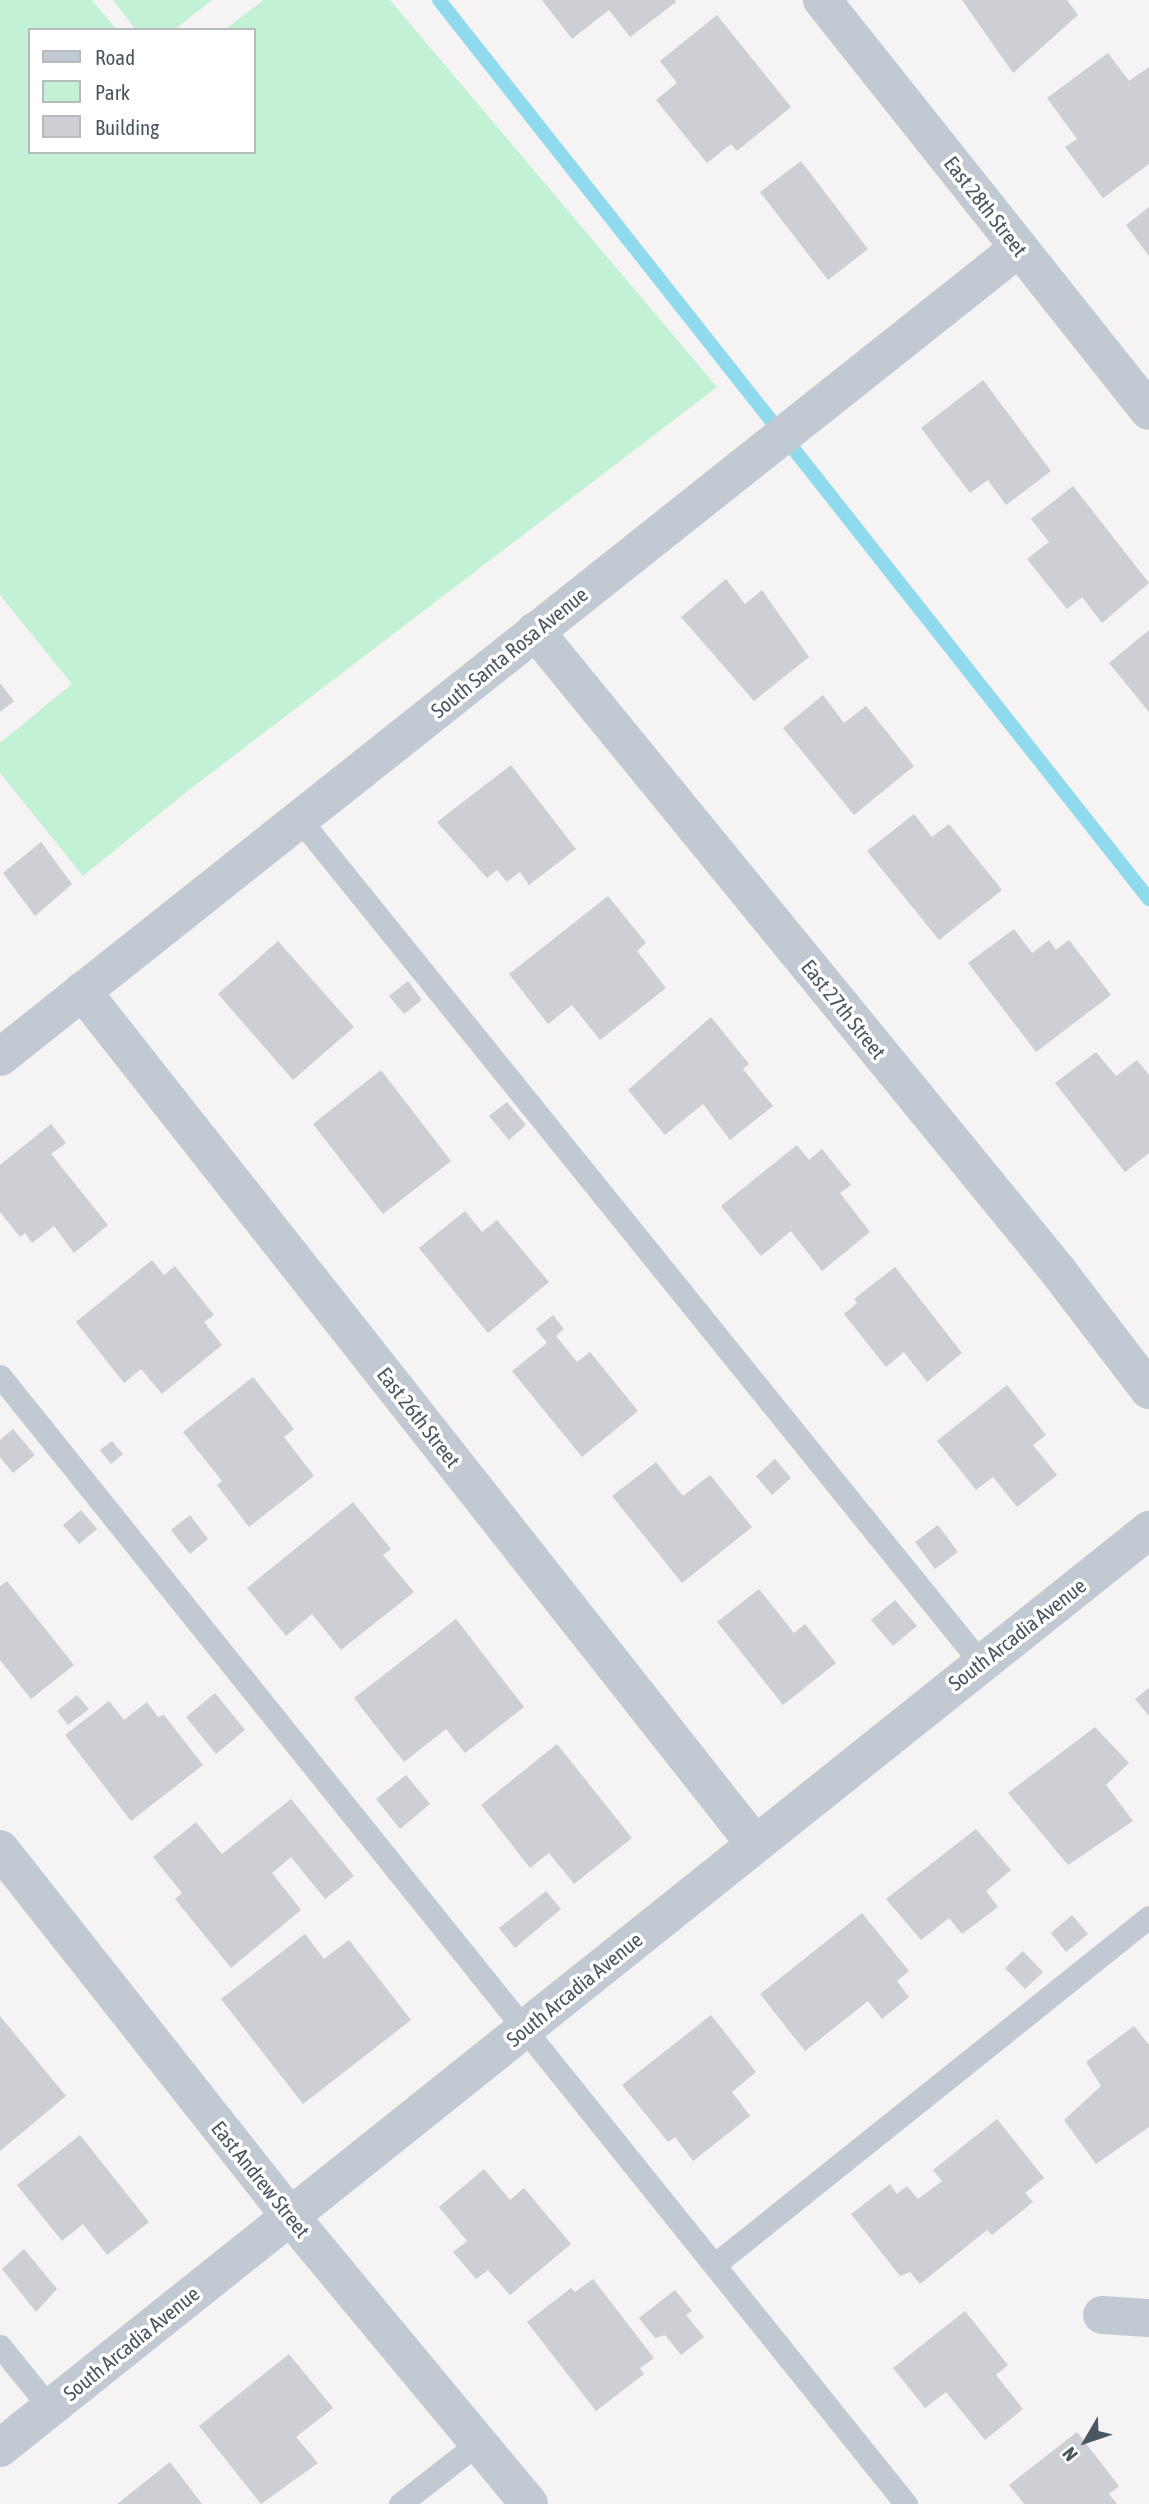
<!DOCTYPE html>
<html>
<head>
<meta charset="utf-8">
<style>
	body { margin:0 }
	#map { position:relative; width:1149px; height:2504px; overflow:hidden; background:#f5f3f3; font-family:"Asap Condensed",sans-serif }
	div>[style] { position:absolute }
	.green>* { inset:0; background:#c3f1d5 }
	.stream>* { height:14px; margin:-7px; padding:0 7px; transform-origin:7px; border-radius:7px; background:#90daee }
	.building>* { inset:0; background:#cdcfd5 }
	.service>* { height:23px; margin:-11.5px; padding:0 11.5px; transform-origin:11.5px; border-radius:11.5px; background:#c1cad2 }
	.minor>* { height:38px; margin:-19px; padding:0 19px; transform-origin:19px; border-radius:19px; background:#c1cad2 }
	span { translate:-50% -50%; white-space:nowrap; text-align:center; line-height:1.15; -webkit-text-stroke:7px #fff; paint-order:stroke }
	.street-label { font-size:21px; color:#4a5661 }
	.legend { position:absolute; left:28px; top:28px; width:228px; height:126px; box-sizing:border-box; background:#fff; border:2px solid #b7bbc0; margin:0; padding:9px 12px; list-style:none; font-size:21px; color:#4a5661 }
	.legend li { display:flex; align-items:center; gap:14px; height:35px }
	.legend b { width:35px; border:2px solid #b7bbc0 }
	.north { position:absolute; left:1051px; top:2406px; width:70px; height:70px; -webkit-text-stroke:5px #fff; paint-order:stroke; rotate:231deg; font-size:19px; font-weight:700; line-height:28px; text-align:center; color:#4a5661 }
	.north::after { content:''; display:block; margin:auto; width:24px; height:32px; background:#4a5661; clip-path:polygon(50% 0,100% 100%,50% 72%,0 100%) }
</style>
</head>
<body>
<div id="map">
	<div class="green">
		<div style="clip-path:polygon(0 0,92px 0,117px 30px,30px 30px,30px 152px,254px 152px,254px 30px,224px 30px,264px 0,390px 0,717px 387px,185px 793px,83px 876px,0 773px,0 743px,72px 684px,0 595px)"></div>
		<div style="clip-path:polygon(113px 0,212px 0,174px 30px,136px 30px)"></div>
	</div>
	<div class="stream">
		<div style="left:439px;top:0;width:1146px;rotate:51.7deg"></div>
	</div>
	<div class="building">
		<div style="clip-path:polygon(542px 0,675px 0,676px 2px,630px 37px,609px 10px,572px 39px)"></div>
		<div style="clip-path:polygon(962px 0,1067px 0,1078px 15px,1013px 73px)"></div>
		<div style="clip-path:polygon(717px 15px,791px 107px,737px 151px,731px 144px,707px 163px,656px 100px,677px 83px,660px 61px)"></div>
		<div style="clip-path:polygon(1108px 53px,1129px 81px,1149px 67px,1149px 164px,1103px 198px,1065px 147px,1077px 139px,1047px 98px)"></div>
		<div style="clip-path:polygon(801px 161px,868px 249px,828px 280px,760px 192px)"></div>
		<div style="clip-path:polygon(1149px 207px,1149px 256px,1126px 225px)"></div>
		<div style="clip-path:polygon(983px 380px,1051px 471px,1006px 505px,988px 480px,970px 493px,921px 428px)"></div>
		<div style="clip-path:polygon(1073px 486px,1149px 583px,1102px 623px,1082px 597px,1067px 609px,1027px 559px,1049px 542px,1031px 519px)"></div>
		<div style="clip-path:polygon(726px 579px,745px 604px,762px 590px,809px 657px,754px 701px,681px 617px)"></div>
		<div style="clip-path:polygon(1149px 630px,1149px 712px,1109px 663px)"></div>
		<div style="clip-path:polygon(0 683px,14px 701px,0 712px)"></div>
		<div style="clip-path:polygon(823px 695px,844px 723px,866px 706px,914px 766px,854px 815px,783px 728px)"></div>
		<div style="clip-path:polygon(511px 765px,576px 849px,529px 885px,520px 872px,507px 882px,497px 870px,487px 878px,437px 822px)"></div>
		<div style="clip-path:polygon(914px 814px,932px 837px,949px 824px,1002px 890px,939px 940px,867px 851px)"></div>
		<div style="clip-path:polygon(41px 842px,72px 884px,35px 916px,3px 873px)"></div>
		<div style="clip-path:polygon(608px 896px,646px 943px,637px 951px,666px 988px,600px 1040px,572px 1005px,548px 1024px,509px 974px)"></div>
		<div style="clip-path:polygon(1014px 929px,1032px 953px,1049px 940px,1056px 950px,1069px 940px,1111px 995px,1036px 1052px,968px 963px)"></div>
		<div style="clip-path:polygon(278px 941px,354px 1027px,293px 1080px,218px 994px)"></div>
		<div style="clip-path:polygon(408px 981px,422px 1000px,404px 1014px,389px 996px)"></div>
		<div style="clip-path:polygon(711px 1017px,749px 1064px,743px 1069px,773px 1106px,730px 1140px,703px 1104px,665px 1135px,628px 1090px)"></div>
		<div style="clip-path:polygon(1096px 1052px,1116px 1076px,1137px 1060px,1149px 1075px,1149px 1153px,1125px 1172px,1055px 1083px)"></div>
		<div style="clip-path:polygon(381px 1070px,451px 1161px,383px 1214px,313px 1124px)"></div>
		<div style="clip-path:polygon(507px 1102px,526px 1125px,509px 1140px,489px 1116px)"></div>
		<div style="clip-path:polygon(51px 1124px,66px 1143px,51px 1154px,108px 1225px,74px 1253px,54px 1226px,32px 1243px,25px 1233px,20px 1237px,0 1212px,0 1165px)"></div>
		<div style="clip-path:polygon(797px 1145px,809px 1160px,822px 1149px,851px 1185px,840px 1193px,870px 1232px,822px 1271px,791px 1231px,761px 1256px,721px 1206px)"></div>
		<div style="clip-path:polygon(465px 1211px,482px 1232px,497px 1220px,549px 1282px,488px 1333px,419px 1248px)"></div>
		<div style="clip-path:polygon(152px 1260px,164px 1275px,175px 1266px,214px 1315px,204px 1322px,222px 1345px,162px 1394px,141px 1369px,124px 1383px,76px 1322px)"></div>
		<div style="clip-path:polygon(895px 1267px,962px 1353px,927px 1382px,904px 1352px,886px 1367px,844px 1314px,857px 1303px,854px 1299px)"></div>
		<div style="clip-path:polygon(553px 1315px,564px 1329px,556px 1336px,577px 1362px,590px 1352px,638px 1411px,582px 1457px,512px 1371px,547px 1343px,536px 1329px)"></div>
		<div style="clip-path:polygon(253px 1377px,294px 1429px,284px 1437px,314px 1476px,249px 1527px,217px 1485px,222px 1481px,183px 1432px)"></div>
		<div style="clip-path:polygon(1007px 1385px,1046px 1435px,1033px 1445px,1057px 1475px,1017px 1507px,993px 1477px,976px 1490px,937px 1441px)"></div>
		<div style="clip-path:polygon(13px 1429px,35px 1455px,13px 1473px,0 1457px,0 1440px)"></div>
		<div style="clip-path:polygon(112px 1441px,123px 1454px,111px 1464px,100px 1450px)"></div>
		<div style="clip-path:polygon(775px 1459px,791px 1478px,772px 1495px,756px 1476px)"></div>
		<div style="clip-path:polygon(656px 1462px,683px 1496px,710px 1475px,752px 1527px,682px 1583px,612px 1496px)"></div>
		<div style="clip-path:polygon(353px 1502px,391px 1549px,383px 1555px,414px 1592px,341px 1650px,312px 1614px,286px 1636px,247px 1588px)"></div>
		<div style="clip-path:polygon(81px 1510px,97px 1529px,79px 1544px,63px 1525px)"></div>
		<div style="clip-path:polygon(190px 1515px,208px 1539px,190px 1554px,171px 1530px)"></div>
		<div style="clip-path:polygon(938px 1525px,958px 1552px,935px 1569px,915px 1542px)"></div>
		<div style="clip-path:polygon(7px 1581px,74px 1665px,31px 1699px,0 1660px,0 1586px)"></div>
		<div style="clip-path:polygon(759px 1589px,794px 1633px,805px 1624px,836px 1663px,783px 1705px,717px 1622px)"></div>
		<div style="clip-path:polygon(895px 1600px,917px 1626px,893px 1646px,871px 1620px)"></div>
		<div style="clip-path:polygon(456px 1619px,524px 1707px,465px 1753px,446px 1729px,404px 1762px,354px 1698px)"></div>
		<div style="clip-path:polygon(1149px 1688px,1149px 1716px,1135px 1699px)"></div>
		<div style="clip-path:polygon(215px 1693px,245px 1730px,216px 1754px,186px 1717px)"></div>
		<div style="clip-path:polygon(77px 1695px,89px 1709px,68px 1725px,57px 1711px)"></div>
		<div style="clip-path:polygon(109px 1701px,124px 1720px,147px 1702px,158px 1717px,164px 1715px,203px 1765px,131px 1821px,65px 1735px)"></div>
		<div style="clip-path:polygon(1095px 1727px,1129px 1763px,1106px 1785px,1133px 1821px,1068px 1865px,1008px 1793px)"></div>
		<div style="clip-path:polygon(557px 1744px,632px 1838px,574px 1884px,549px 1853px,530px 1868px,481px 1805px)"></div>
		<div style="clip-path:polygon(406px 1775px,430px 1804px,400px 1829px,376px 1799px)"></div>
		<div style="clip-path:polygon(291px 1799px,354px 1876px,325px 1899px,291px 1857px,272px 1873px,301px 1910px,231px 1968px,175px 1899px,182px 1893px,153px 1857px,196px 1822px,222px 1854px)"></div>
		<div style="clip-path:polygon(976px 1829px,1011px 1870px,986px 1891px,998px 1907px,962px 1934px,949px 1918px,921px 1940px,886px 1899px)"></div>
		<div style="clip-path:polygon(546px 1891px,561px 1909px,515px 1948px,499px 1928px)"></div>
		<div style="clip-path:polygon(862px 1913px,909px 1971px,897px 1981px,909px 1997px,882px 2019px,868px 2001px,805px 2051px,760px 1994px)"></div>
		<div style="clip-path:polygon(1072px 1915px,1088px 1934px,1066px 1952px,1051px 1933px)"></div>
		<div style="clip-path:polygon(305px 1934px,324px 1959px,349px 1940px,411px 2020px,303px 2104px,221px 1999px)"></div>
		<div style="clip-path:polygon(1023px 1951px,1043px 1972px,1025px 1989px,1005px 1968px)"></div>
		<div style="clip-path:polygon(711px 2015px,756px 2072px,732px 2092px,750px 2116px,693px 2161px,675px 2137px,668px 2142px,622px 2085px)"></div>
		<div style="clip-path:polygon(0 2016px,66px 2096px,0 2151px)"></div>
		<div style="clip-path:polygon(1134px 2026px,1149px 2045px,1149px 2127px,1096px 2164px,1064px 2120px,1101px 2086px,1086px 2062px)"></div>
		<div style="clip-path:polygon(997px 2119px,1044px 2178px,1025px 2193px,1033px 2202px,992px 2235px,987px 2230px,920px 2284px,910px 2272px,900px 2276px,851px 2214px,890px 2184px,897px 2194px,907px 2186px,918px 2199px,942px 2181px,933px 2170px)"></div>
		<div style="clip-path:polygon(80px 2135px,149px 2222px,107px 2255px,83px 2224px,62px 2241px,17px 2185px)"></div>
		<div style="clip-path:polygon(484px 2169px,510px 2200px,524px 2188px,571px 2244px,510px 2295px,488px 2270px,476px 2279px,453px 2252px,467px 2241px,439px 2207px)"></div>
		<div style="clip-path:polygon(24px 2249px,57px 2289px,36px 2312px,2px 2269px)"></div>
		<div style="clip-path:polygon(593px 2279px,654px 2358px,640px 2368px,644px 2374px,596px 2411px,527px 2322px,571px 2288px,575px 2292px)"></div>
		<div style="clip-path:polygon(675px 2290px,692px 2311px,686px 2315px,704px 2337px,681px 2355px,665px 2335px,655px 2338px,639px 2318px)"></div>
		<div style="clip-path:polygon(965px 2311px,1008px 2365px,996px 2375px,1023px 2409px,985px 2440px,946px 2392px,925px 2408px,893px 2368px)"></div>
		<div style="clip-path:polygon(289px 2354px,333px 2408px,296px 2437px,318px 2463px,261px 2504px,199px 2426px)"></div>
		<div style="clip-path:polygon(1077px 2432px,1119px 2486px,1109px 2494px,1117px 2504px,1024px 2504px,1009px 2485px)"></div>
		<div style="clip-path:polygon(170px 2462px,202px 2504px,117px 2504px)"></div>
	</div>
	<div class="service">
		<div style="left:301px;top:821px;width:1082px;rotate:51.08deg"></div>
		<div style="left:0;top:1376px;width:1447px;rotate:51.23deg"></div>
		<div style="left:714px;top:2265px;width:557px;rotate:-38.66deg"></div>
		<div style="left:0;top:2346px;width:80px;rotate:51.1deg"></div>
		<div style="left:400px;top:2504px;width:99px;rotate:-38deg"></div>
	</div>
	<div class="minor">
		<div style="left:822px;top:0;width:525px;rotate:51.49deg"></div>
		<div style="left:535px;top:631px;width:827px;rotate:50.74deg"></div>
		<div style="left:1058px;top:1271px;width:150px;rotate:52.6deg"></div>
		<div style="left:82px;top:991px;width:1087px;rotate:51.73deg"></div>
		<div style="left:0;top:1057px;width:1301px;rotate:-38.45deg"></div>
		<div style="left:0;top:1849px;width:468px;rotate:51.7deg"></div>
		<div style="left:290px;top:2216px;width:374px;rotate:50.3deg"></div>
		<div style="left:1102px;top:2315px;width:47px;rotate:3.7deg"></div>
		<div style="left:0;top:2448px;width:1471px;rotate:-38.62deg"></div>
	</div>
	<div class="street-label">
		<span style="left:986px;top:206px;rotate:52deg">East 28th Street</span>
		<span style="left:509px;top:652px;rotate:-39deg">South Santa Rosa Avenue</span>
		<span style="left:844px;top:1009px;rotate:51deg">East 27th Street</span>
		<span style="left:419px;top:1417px;rotate:52deg">East 26th Street</span>
		<span style="left:1017px;top:1634px;rotate:-38deg">South Arcadia Avenue</span>
		<span style="left:574px;top:1989px;rotate:-39deg">South Arcadia Avenue</span>
		<span style="left:261px;top:2179px;rotate:51deg">East Andrew Street</span>
		<span style="left:131px;top:2343px;rotate:-39deg">South Arcadia Avenue</span>
	</div>
	<ul class="legend">
	<li><b style="height:9px;background:#c1cad2"></b>Road</li>
	<li><b style="height:19px;background:#c3f1d5"></b>Park</li>
	<li><b style="height:19px;background:#cdcfd5"></b>Building</li>
	</ul>
	<div class="north">N</div>
</div>
</body>
</html>
